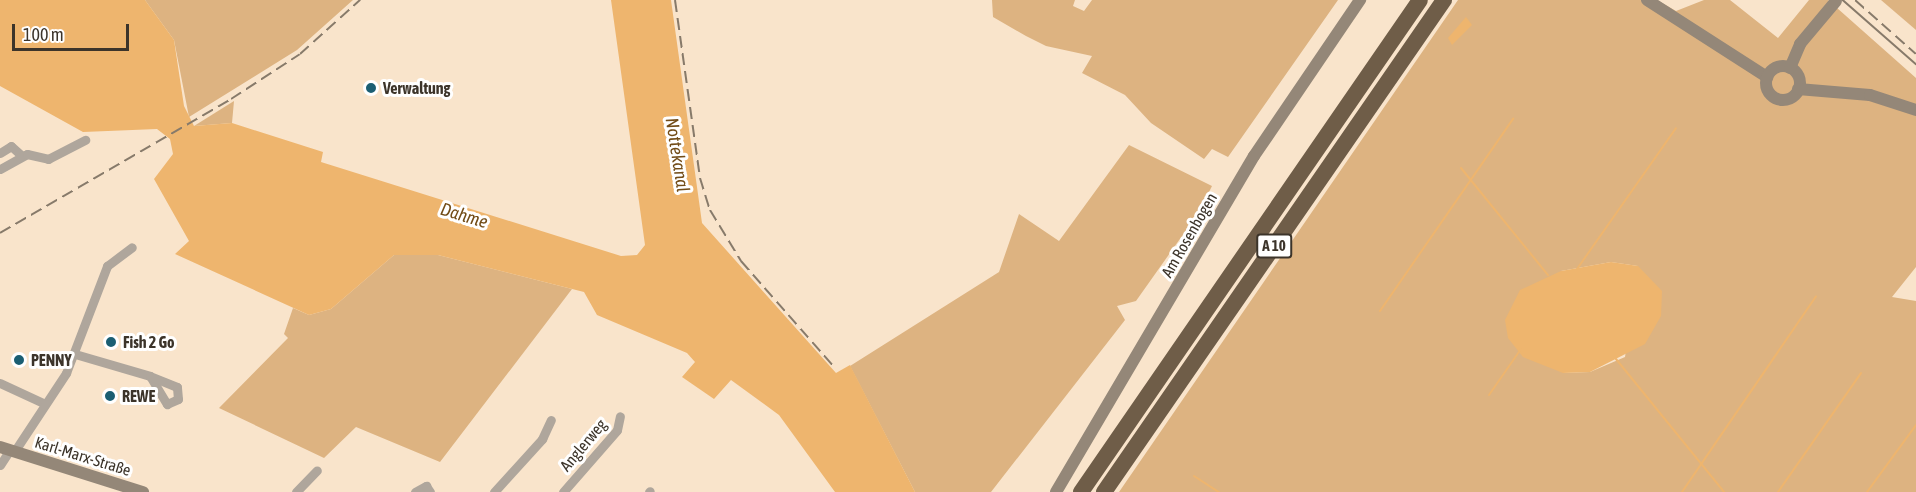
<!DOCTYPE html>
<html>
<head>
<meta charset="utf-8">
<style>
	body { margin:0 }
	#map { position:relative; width:1916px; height:492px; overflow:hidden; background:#f9e4cb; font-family:"Asap Condensed",sans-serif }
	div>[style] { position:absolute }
	.green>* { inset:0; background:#ddb381 }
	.water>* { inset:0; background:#eeb56e }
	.stream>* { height:2px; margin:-1px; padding:0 1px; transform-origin:1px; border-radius:1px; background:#eeb56e }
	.street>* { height:9px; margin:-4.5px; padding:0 4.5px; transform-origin:4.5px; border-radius:4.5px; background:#afa69c }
	.secondary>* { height:12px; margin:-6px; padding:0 6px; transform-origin:6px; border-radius:6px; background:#948778 }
	.secondary>.ring { margin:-6px; padding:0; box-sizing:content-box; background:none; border:12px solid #948778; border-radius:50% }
	.highway>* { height:16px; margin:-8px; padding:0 8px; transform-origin:8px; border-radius:8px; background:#6f5d48 }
	.tram>* { height:1.5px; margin:-0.75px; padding:0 0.75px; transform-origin:0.75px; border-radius:0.75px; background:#877a6a }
	.rail>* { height:2px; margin-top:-1px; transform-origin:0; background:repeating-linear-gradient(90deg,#877a6a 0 12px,transparent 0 18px) }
	.dots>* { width:16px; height:16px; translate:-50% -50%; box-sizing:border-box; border:3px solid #fff; border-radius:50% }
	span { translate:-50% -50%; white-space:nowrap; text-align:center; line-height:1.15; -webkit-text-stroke:6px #fff; paint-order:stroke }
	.shield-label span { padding:2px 4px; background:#fff; border:2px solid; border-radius:4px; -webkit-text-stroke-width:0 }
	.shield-label { font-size:15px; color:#3c342a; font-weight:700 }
	.poi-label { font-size:16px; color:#3c342a; font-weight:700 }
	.left { translate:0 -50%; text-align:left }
	.street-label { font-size:16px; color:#3c342a }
	.water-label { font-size:18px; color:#724c17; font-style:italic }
	.scale { position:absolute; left:12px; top:24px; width:117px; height:27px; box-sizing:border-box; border:3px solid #3c342a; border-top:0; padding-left:8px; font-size:18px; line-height:21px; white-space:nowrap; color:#3c342a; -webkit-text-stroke:4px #fff; paint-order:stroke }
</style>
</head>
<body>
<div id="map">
	<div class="green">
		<div style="clip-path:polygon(145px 0,353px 0,297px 50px,189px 117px,174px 40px)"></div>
		<div style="clip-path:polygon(992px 0,1075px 0,1073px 6px,1084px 11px,1092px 0,1338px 0,1228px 157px,1212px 149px,1204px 159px,1151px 123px,1125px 95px,1082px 73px,1092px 56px,1046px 46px,1026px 36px,993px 17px)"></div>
		<div style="clip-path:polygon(evenodd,1458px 0,1657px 0,1676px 11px,1704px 0,1730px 0,1778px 38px,1809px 0,1828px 0,1916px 78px,1916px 267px,1892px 297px,1916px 301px,1916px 492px,1119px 492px,1458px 0,1611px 262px,1638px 266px,1625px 357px,1590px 372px,1563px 373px,1561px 271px,1611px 262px)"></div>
		<div style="clip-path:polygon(1881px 0,1916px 0,1916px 30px)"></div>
		<div style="clip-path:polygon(234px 101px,232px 123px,194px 126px)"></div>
		<div style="clip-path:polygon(1129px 145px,1212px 186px,1199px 212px,1136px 301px,1117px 306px,1125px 320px,991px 492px,915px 492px,850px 366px,999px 272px,1019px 214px,1059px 241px)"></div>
		<div style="clip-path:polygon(394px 255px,438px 255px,572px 289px,440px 462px,356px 427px,324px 458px,219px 408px,288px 338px,284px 334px,293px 308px,309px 315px,331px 309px)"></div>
	</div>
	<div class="water">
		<div style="clip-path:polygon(0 0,145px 0,174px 40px,184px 106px,194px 126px,232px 123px,323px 152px,321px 162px,621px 256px,637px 255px,645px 245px,611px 0,671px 0,702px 223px,836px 373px,850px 365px,915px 492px,835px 492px,779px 415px,731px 380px,714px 399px,682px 377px,695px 362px,687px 353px,597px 315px,584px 292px,438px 255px,394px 255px,331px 309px,309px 315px,175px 254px,189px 241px,154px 179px,173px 154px,170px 139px,157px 129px,83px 132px,0 86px)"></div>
		<div style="clip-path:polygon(1466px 17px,1472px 25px,1452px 45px,1448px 38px)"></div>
		<div style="clip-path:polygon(1611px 262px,1638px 266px,1662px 291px,1661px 316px,1645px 344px,1590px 372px,1563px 373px,1523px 357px,1508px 338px,1505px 320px,1520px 290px,1561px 271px)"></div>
	</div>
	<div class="stream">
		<div style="left:1461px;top:168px;width:138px;rotate:50.9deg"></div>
		<div style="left:1577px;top:269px;width:172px;rotate:-54.9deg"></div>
		<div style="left:1380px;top:311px;width:234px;rotate:-55.3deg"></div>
		<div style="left:1616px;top:359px;width:171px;rotate:50.9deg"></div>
		<div style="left:1489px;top:395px;width:56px;rotate:-55.2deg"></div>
		<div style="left:1194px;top:476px;width:30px;rotate:33deg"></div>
		<div style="left:1682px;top:492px;width:237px;rotate:-55.6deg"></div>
		<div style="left:1778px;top:492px;width:145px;rotate:-55.1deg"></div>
		<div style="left:1867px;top:492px;width:83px;rotate:-53.8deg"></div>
	</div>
	<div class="street">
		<div style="left:0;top:153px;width:13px;rotate:-32deg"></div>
		<div style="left:11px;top:146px;width:15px;rotate:42deg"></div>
		<div style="left:0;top:169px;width:31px;rotate:-29deg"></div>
		<div style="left:27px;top:154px;width:22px;rotate:13deg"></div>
		<div style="left:48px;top:159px;width:42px;rotate:-27.2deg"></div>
		<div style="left:75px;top:354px;width:78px;rotate:16.3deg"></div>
		<div style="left:150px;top:376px;width:33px;rotate:59deg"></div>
		<div style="left:167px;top:404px;width:12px;rotate:-24deg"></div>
		<div style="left:178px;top:399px;width:12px;rotate:-95deg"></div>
		<div style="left:177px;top:387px;width:29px;rotate:-158deg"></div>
		<div style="left:0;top:383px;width:47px;rotate:24.9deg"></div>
		<div style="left:14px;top:452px;width:95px;rotate:-56.6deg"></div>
		<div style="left:66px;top:373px;width:115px;rotate:-69deg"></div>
		<div style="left:107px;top:266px;width:31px;rotate:-37deg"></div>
		<div style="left:0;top:465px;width:17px;rotate:-57deg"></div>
		<div style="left:296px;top:492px;width:30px;rotate:-46deg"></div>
		<div style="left:415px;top:492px;width:13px;rotate:-29deg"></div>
		<div style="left:426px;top:486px;width:7px;rotate:56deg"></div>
		<div style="left:494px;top:492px;width:72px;rotate:-47.8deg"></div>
		<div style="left:542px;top:439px;width:21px;rotate:-65deg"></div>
		<div style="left:563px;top:492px;width:82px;rotate:-48.9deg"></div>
		<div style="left:617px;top:430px;width:14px;rotate:-78deg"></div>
		<div style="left:649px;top:492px;width:1px;rotate:-45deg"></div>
	</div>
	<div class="secondary">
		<div style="left:1647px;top:0;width:143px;rotate:32.7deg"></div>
		<div class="ring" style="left:1766px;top:66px;width:22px;height:22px"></div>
		<div style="left:1790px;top:68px;width:26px;rotate:-67deg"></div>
		<div style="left:1800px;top:44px;width:56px;rotate:-50.1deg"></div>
		<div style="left:1798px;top:89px;width:72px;rotate:4.8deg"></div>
		<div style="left:1870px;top:95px;width:48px;rotate:18.1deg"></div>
		<div style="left:0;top:447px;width:150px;rotate:17.5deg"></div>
		<div style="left:1056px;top:492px;width:390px;rotate:-59.5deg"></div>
		<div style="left:1254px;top:156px;width:189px;rotate:-55.8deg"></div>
	</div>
	<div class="highway">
		<div style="left:1081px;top:492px;width:597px;rotate:-55.43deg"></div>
		<div style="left:1104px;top:492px;width:598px;rotate:-55.35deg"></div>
	</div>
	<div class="tram">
		<div style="left:1843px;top:0;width:97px;rotate:41.2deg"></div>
	</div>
	<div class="rail">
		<div style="left:675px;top:0;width:180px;rotate:82deg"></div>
		<div style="left:700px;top:178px;width:34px;rotate:73deg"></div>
		<div style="left:710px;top:210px;width:60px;rotate:58.7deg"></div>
		<div style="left:741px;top:261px;width:141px;rotate:48.7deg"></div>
		<div style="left:1855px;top:0;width:81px;rotate:41.5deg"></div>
		<div style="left:0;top:233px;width:267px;rotate:-30.1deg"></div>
		<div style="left:231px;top:99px;width:82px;rotate:-33.1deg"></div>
		<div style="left:300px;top:54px;width:81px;rotate:-42deg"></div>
	</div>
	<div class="dots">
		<div style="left:371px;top:88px;background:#1b5e72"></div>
		<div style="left:111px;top:342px;background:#1b5e72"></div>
		<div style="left:19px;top:360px;background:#1b5e72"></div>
		<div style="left:110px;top:396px;background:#1b5e72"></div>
	</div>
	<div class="shield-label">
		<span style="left:1274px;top:246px">A 10</span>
	</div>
	<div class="poi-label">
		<span class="left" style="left:383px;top:88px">Verwaltung</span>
		<span class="left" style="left:123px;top:342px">Fish 2 Go</span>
		<span class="left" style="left:31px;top:360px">PENNY</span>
		<span class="left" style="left:122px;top:396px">REWE</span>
	</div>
	<div class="street-label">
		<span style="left:1189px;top:235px;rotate:-60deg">Am Rosenbogen</span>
		<span style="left:583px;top:445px;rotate:-50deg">Anglerweg</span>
		<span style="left:83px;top:456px;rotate:17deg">Karl-Marx-Straße</span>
	</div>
	<div class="water-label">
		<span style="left:677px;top:155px;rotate:81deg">Nottekanal</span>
		<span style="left:464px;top:216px;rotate:17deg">Dahme</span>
	</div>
	<div class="scale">100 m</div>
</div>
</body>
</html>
